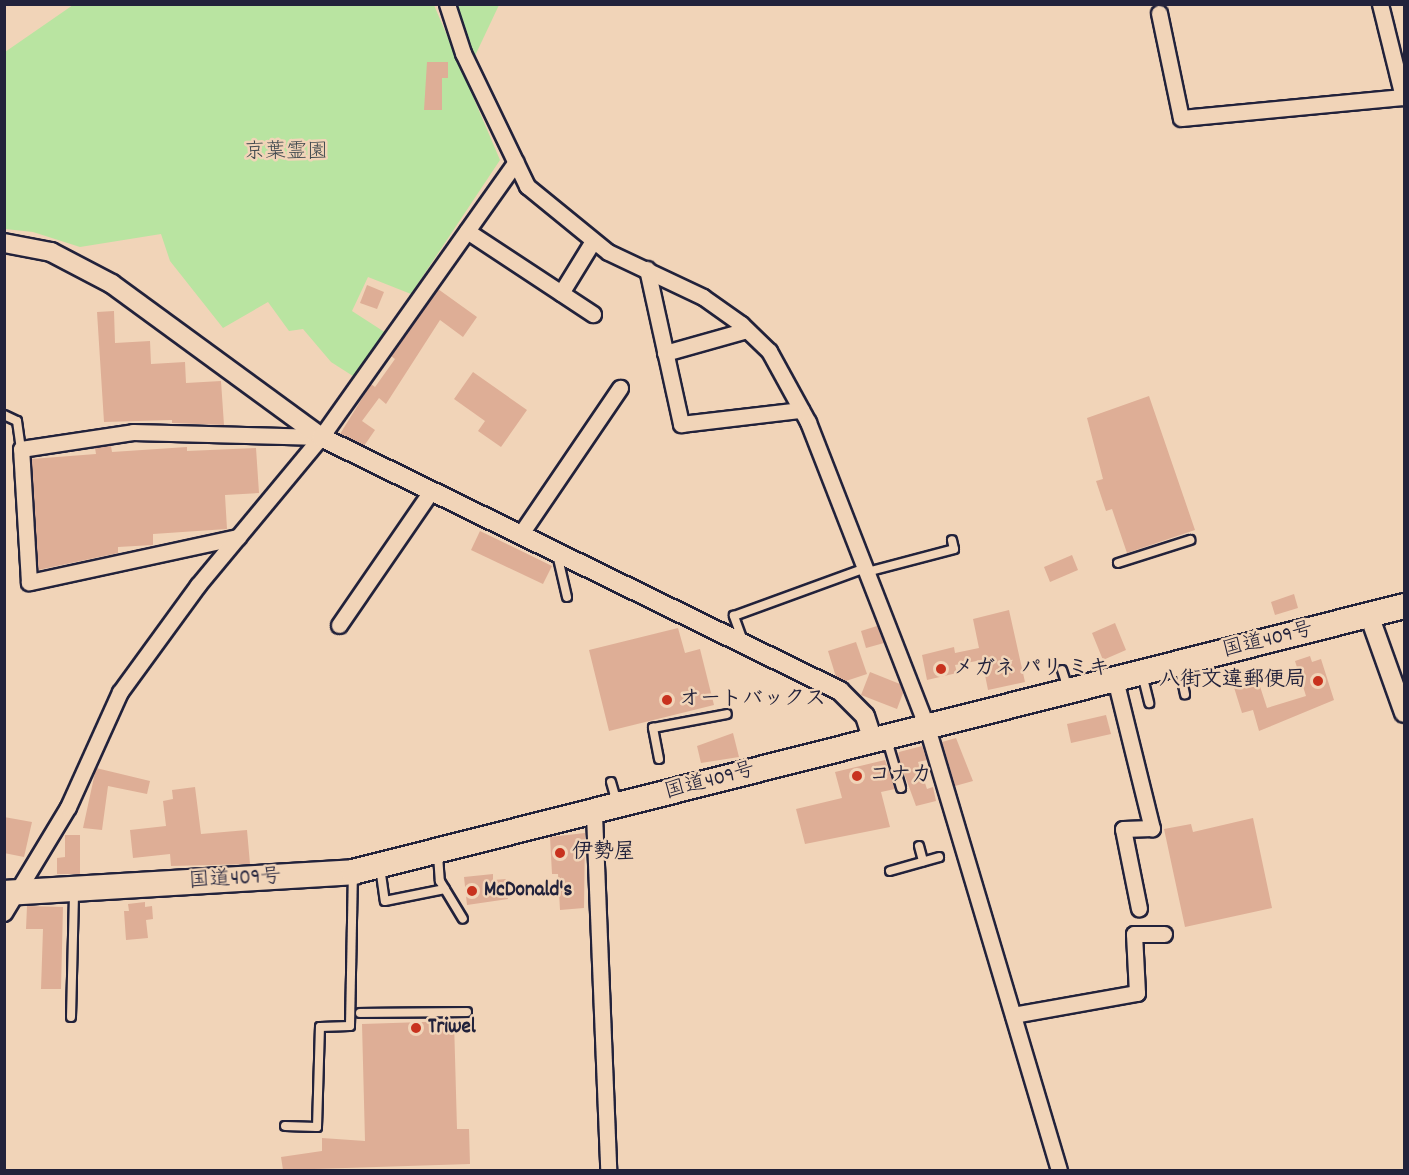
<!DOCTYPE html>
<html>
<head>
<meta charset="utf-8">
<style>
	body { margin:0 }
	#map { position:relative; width:1409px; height:1175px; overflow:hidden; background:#f1d4b8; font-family:Dekko,"Klee One",sans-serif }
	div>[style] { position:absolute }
	.green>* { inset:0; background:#b9e4a1 }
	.building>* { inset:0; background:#deae96 }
	.roads { filter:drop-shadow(2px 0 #22223b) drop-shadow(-2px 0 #22223b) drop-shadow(0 2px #22223b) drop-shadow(0 -2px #22223b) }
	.service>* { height:8px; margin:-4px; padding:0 4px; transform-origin:4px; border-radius:4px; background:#f1d4b8 }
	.minor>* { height:15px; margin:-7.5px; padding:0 7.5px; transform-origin:7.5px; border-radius:7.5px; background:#f1d4b8 }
	.tertiary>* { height:18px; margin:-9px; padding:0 9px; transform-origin:9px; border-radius:9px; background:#f1d4b8 }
	.trunk>* { height:24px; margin:-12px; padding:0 12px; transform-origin:12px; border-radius:12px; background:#f1d4b8 }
	.dots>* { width:16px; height:16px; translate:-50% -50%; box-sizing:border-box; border:3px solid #f1d4b8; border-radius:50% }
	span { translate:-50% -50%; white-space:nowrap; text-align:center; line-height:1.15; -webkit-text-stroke:5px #f1d4b8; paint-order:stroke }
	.park-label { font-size:21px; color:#40494f }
	.street-label { font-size:21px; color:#22223b }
	.poi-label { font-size:21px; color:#22223b; font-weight:700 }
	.left { translate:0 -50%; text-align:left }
	.right { translate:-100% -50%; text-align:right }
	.frame { position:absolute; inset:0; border:6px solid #22223b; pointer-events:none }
</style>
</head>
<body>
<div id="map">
	<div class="green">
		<div style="clip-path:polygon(73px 5px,434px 5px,500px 160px,411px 294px,368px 277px,352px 311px,386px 333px,356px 378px,331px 362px,303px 329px,289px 331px,268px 302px,223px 328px,170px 261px,161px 234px,80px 247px,33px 232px,5px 229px,5px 52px)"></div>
		<div style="clip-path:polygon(454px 5px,499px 5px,473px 60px)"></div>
	</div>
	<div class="building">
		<div style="clip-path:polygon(427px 62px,448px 62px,448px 78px,442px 78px,442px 110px,424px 110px)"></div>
		<div style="clip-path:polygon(367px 285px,384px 292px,377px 309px,360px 303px)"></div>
		<div style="clip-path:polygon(438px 289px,477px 317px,463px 337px,440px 320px,386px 404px,379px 398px,362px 421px,375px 430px,364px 446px,340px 434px,371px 384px,375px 387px,395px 359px,391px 356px)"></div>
		<div style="clip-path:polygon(114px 311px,115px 343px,150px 341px,151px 364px,185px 362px,186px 383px,221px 381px,224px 425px,172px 423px,172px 420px,104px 422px,97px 312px)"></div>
		<div style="clip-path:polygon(473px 372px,527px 410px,501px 447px,478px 431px,485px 421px,454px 399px)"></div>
		<div style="clip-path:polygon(1149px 396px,1195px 530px,1127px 553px,1112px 509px,1106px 511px,1096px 481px,1103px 479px,1087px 418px)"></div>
		<div style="clip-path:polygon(111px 446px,112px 452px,187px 447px,187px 451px,256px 448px,259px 493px,225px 495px,227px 529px,153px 534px,153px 545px,118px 547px,118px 553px,38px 570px,31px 459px,96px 454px,95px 448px)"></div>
		<div style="clip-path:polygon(480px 531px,552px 566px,543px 584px,471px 550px)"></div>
		<div style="clip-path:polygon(1072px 555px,1078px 570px,1050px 582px,1044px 567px)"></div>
		<div style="clip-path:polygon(1294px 594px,1298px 608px,1275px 615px,1271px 602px)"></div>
		<div style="clip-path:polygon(1009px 610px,1025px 682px,988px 690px,982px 660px,955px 665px,957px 673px,927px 680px,922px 655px,954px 647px,955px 653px,979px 648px,973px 619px)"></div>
		<div style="clip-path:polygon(1115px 623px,1126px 650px,1103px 660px,1092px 633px)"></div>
		<div style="clip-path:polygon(877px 626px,884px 643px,866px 648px,861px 631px)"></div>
		<div style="clip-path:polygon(678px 628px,685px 653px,700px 649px,714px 705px,609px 731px,589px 650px)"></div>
		<div style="clip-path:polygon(856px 642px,867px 674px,846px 681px,836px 677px,828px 651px)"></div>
		<div style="clip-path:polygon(1310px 656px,1312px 662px,1321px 659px,1334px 700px,1259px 731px,1253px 710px,1242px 713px,1232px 681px,1256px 674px,1267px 708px,1306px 696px,1295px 661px)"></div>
		<div style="clip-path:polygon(870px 672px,900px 684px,903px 693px,897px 709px,861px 695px)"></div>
		<div style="clip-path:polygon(1106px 715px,1111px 734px,1071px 743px,1067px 724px)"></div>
		<div style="clip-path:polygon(733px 733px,739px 757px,701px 763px,697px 746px)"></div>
		<div style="clip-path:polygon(956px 738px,973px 781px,955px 786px,942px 742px)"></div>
		<div style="clip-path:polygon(922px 746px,927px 760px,918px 762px,927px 789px,933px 787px,936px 801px,916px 806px,898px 757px,899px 752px)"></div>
		<div style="clip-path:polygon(885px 760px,895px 789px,881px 792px,890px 827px,805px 844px,796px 809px,842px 798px,835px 772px)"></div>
		<div style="clip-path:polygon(96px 768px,150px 781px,147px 794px,108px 786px,102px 830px,83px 828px)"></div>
		<div style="clip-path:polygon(195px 787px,201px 834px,247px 830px,250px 864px,171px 866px,170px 854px,133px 858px,130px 830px,166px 826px,163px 801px,173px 799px,172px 790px)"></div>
		<div style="clip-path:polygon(4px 817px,32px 822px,24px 857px,4px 853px)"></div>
		<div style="clip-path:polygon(1253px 818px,1272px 908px,1185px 927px,1164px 829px,1191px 824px,1193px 832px)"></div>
		<div style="clip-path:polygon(585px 833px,584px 908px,560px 910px,558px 874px,552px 874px,550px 837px)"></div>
		<div style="clip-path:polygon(65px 835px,80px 835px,80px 874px,57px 874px,57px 858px,65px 857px)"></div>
		<div style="clip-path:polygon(493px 874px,493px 880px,506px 879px,508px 899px,467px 905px,464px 877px)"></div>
		<div style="clip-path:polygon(145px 902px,145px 907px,152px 906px,153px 919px,146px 920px,148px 938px,126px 940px,124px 911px,129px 911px,128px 904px)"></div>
		<div style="clip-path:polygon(27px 906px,63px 907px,61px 989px,41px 989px,43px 929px,26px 929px)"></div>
		<div style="clip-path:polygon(454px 1021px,457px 1129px,469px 1129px,470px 1164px,283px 1170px,281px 1157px,322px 1151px,322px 1138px,365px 1141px,362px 1024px)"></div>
	</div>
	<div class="roads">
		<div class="service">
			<div style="left:4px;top:415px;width:14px;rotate:25deg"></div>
			<div style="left:17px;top:421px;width:28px;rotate:82deg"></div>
			<div style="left:557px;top:554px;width:44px;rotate:76.9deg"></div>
			<div style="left:1118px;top:563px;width:76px;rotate:-17.7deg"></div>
			<div style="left:867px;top:572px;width:90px;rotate:-14.8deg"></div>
			<div style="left:954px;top:549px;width:9px;rotate:-103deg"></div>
			<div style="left:743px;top:641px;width:27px;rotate:-110deg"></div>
			<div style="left:734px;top:616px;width:140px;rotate:-20.1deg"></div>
			<div style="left:1179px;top:666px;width:29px;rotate:78deg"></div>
			<div style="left:1062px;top:670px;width:20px;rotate:72deg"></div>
			<div style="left:1142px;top:674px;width:30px;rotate:76deg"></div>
			<div style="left:887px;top:740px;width:50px;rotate:73.7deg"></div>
			<div style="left:659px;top:759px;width:32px;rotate:-101deg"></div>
			<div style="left:653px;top:728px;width:75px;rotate:-10.7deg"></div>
			<div style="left:611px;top:782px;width:22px;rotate:74deg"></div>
			<div style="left:919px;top:846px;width:16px;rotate:75deg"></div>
			<div style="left:438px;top:855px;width:26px;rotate:86deg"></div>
			<div style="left:440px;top:881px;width:44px;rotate:58.8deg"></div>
			<div style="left:380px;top:867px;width:34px;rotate:82deg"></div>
			<div style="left:385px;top:901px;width:61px;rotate:-11.3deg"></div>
			<div style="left:890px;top:871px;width:51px;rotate:-15.9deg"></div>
			<div style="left:360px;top:1013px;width:107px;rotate:-0.5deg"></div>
			<div style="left:71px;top:1017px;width:126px;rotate:-88.6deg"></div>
			<div style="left:285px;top:1126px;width:32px;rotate:2deg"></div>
			<div style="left:317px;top:1127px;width:100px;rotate:-88.3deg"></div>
			<div style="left:320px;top:1027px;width:30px;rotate:-2deg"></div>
			<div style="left:350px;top:1026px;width:151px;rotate:-88.9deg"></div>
		</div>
		<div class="minor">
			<div style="left:447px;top:4px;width:52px;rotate:71.9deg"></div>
			<div style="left:463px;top:53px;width:148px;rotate:64.3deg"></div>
			<div style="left:527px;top:186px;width:104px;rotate:39.2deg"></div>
			<div style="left:608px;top:252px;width:105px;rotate:25.3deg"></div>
			<div style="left:703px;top:297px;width:47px;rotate:35.4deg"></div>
			<div style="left:741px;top:324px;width:39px;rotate:44deg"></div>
			<div style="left:769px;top:351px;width:81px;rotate:61.2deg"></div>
			<div style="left:808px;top:422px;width:324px;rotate:68.7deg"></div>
			<div style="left:926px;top:724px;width:465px;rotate:73.4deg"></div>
			<div style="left:1380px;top:4px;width:96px;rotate:76.1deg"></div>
			<div style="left:1159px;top:13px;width:107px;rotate:78.2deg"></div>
			<div style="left:1181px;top:118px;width:223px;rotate:-5.4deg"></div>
			<div style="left:467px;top:231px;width:151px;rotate:33.4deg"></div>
			<div style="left:647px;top:269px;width:159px;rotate:77.6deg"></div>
			<div style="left:681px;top:424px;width:121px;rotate:-6.7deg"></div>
			<div style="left:561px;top:293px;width:61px;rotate:-58.4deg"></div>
			<div style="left:665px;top:353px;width:85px;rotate:-15.7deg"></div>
			<div style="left:520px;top:535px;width:178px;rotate:-55.8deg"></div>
			<div style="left:238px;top:537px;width:214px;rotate:167.8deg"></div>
			<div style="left:29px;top:582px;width:133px;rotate:-93.4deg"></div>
			<div style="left:21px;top:449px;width:113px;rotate:-8.6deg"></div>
			<div style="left:133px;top:432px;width:188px;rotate:1.5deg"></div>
			<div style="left:339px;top:625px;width:163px;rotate:-55.5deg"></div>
			<div style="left:1115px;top:679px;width:154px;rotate:76.1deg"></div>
			<div style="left:1152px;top:828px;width:29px;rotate:178deg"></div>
			<div style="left:1123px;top:829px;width:81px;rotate:78.6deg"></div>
			<div style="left:594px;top:814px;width:356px;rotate:87.7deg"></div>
			<div style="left:4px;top:913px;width:124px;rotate:-58.9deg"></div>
			<div style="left:68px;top:807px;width:126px;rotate:-65.7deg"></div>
			<div style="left:120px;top:692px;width:132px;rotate:-53.9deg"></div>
			<div style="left:198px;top:585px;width:192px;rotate:-50.3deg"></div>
			<div style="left:321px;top:437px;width:337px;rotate:-54.7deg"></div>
			<div style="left:1013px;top:1015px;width:126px;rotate:-10.1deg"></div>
			<div style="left:1137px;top:993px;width:59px;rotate:-92.9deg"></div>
			<div style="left:1134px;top:934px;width:30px"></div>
		</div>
		<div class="tertiary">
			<div style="left:4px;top:243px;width:48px;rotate:10.8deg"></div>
			<div style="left:51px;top:252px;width:69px;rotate:27.7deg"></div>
			<div style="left:112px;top:284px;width:259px;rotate:36.2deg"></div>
			<div style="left:321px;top:437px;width:578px;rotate:26.08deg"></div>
			<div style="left:840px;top:691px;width:35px;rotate:45deg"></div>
			<div style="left:865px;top:716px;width:23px;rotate:72deg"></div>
			<div style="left:1369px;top:615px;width:104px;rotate:70.3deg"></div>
		</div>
		<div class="trunk">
			<div style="left:4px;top:893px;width:350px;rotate:-3.4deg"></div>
			<div style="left:353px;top:872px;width:1084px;rotate:-14.2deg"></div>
		</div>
	</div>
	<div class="dots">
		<div style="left:941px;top:669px;background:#c8321e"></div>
		<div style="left:1318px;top:681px;background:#c8321e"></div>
		<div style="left:667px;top:700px;background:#c8321e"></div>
		<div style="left:857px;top:776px;background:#c8321e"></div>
		<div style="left:560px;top:853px;background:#c8321e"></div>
		<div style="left:472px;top:891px;background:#c8321e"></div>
		<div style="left:416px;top:1028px;background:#c8321e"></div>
	</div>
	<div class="park-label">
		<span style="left:286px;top:153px">京葉霊園</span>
	</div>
	<div class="street-label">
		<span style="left:1268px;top:641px;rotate:-14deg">国道409号</span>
		<span style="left:710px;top:782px;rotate:-15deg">国道409号</span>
		<span style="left:235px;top:880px;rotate:-3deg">国道409号</span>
	</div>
	<div class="poi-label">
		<span class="left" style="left:953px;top:669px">メガネ パリ ミキ</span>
		<span class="right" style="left:1306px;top:681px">八街文違郵便局</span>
		<span class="left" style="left:679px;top:700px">オートバックス</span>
		<span class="left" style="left:869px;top:776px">コナカ</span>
		<span class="left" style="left:572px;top:853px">伊勢屋</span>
		<span class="left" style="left:484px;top:891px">McDonald's</span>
		<span class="left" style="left:428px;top:1028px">Triwel</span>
	</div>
	<div class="frame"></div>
</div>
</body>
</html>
